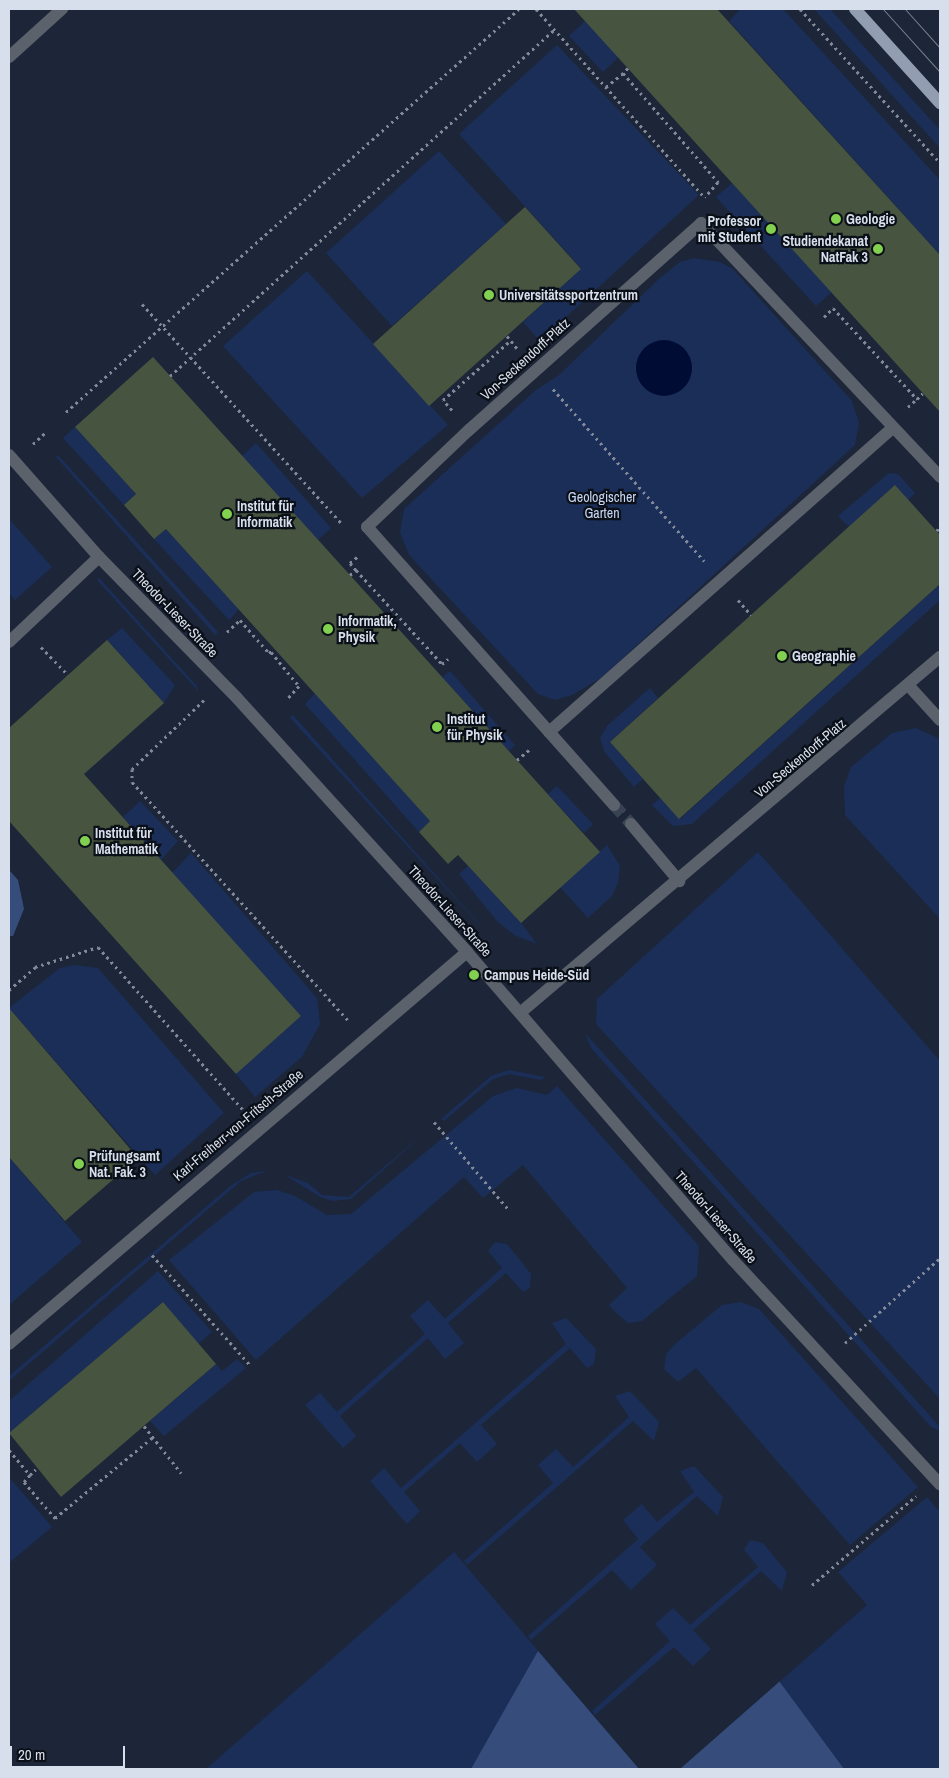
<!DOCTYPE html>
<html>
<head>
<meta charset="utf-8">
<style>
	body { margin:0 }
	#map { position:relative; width:949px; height:1778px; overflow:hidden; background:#1c2638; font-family:"Archivo Narrow",sans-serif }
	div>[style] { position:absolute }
	.green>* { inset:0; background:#1a2e58 }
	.forest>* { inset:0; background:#364d7c }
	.water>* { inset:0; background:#010c35 }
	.round { border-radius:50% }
	.building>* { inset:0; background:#475540 }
	.minor-tunnel>* { height:12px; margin-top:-6px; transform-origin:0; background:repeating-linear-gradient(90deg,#384253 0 12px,transparent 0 18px) }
	.path>* { height:3px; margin-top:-1.5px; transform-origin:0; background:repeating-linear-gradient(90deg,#828a99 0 2.5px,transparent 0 6.5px) }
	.minor>* { height:12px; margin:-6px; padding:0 6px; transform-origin:6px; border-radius:6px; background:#5c626b }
	.major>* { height:12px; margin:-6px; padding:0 6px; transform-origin:6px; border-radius:6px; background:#939db1 }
	.tram>* { height:1px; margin:-0.5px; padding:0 0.5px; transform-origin:0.5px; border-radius:0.5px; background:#7a8292 }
	.dots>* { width:14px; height:14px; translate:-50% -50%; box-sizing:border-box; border:2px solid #0b0f17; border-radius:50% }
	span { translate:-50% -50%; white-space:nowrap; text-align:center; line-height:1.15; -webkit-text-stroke:4.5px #0b0f17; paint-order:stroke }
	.poi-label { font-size:14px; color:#d8dfec; font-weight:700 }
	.left { translate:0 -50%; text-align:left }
	.right { translate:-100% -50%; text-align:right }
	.street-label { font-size:14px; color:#d8dfec }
	.park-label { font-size:14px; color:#c6d6f4 }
	.frame { position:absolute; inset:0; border:10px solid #d8dfec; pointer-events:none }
	.scale { position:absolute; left:10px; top:1746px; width:115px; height:22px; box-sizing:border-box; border:2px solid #d8dfec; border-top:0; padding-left:6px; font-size:15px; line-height:18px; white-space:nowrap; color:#d8dfec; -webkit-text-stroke:4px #0b0f17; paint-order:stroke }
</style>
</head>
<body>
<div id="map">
	<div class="green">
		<div style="clip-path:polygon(740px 9px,783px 9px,940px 180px,940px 255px,729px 21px)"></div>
		<div style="clip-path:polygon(814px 9px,830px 9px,940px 130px,940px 148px)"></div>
		<div style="clip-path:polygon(585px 21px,619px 57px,603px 72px,569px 36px)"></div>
		<div style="clip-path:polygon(557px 45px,699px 195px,540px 341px,523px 322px,581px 268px,459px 134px)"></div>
		<div style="clip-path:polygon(439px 151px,506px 224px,392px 326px,326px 253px)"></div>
		<div style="clip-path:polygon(732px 183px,832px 292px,816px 306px,716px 197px)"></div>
		<div style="clip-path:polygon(693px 258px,720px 262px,733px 269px,852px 401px,859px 423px,855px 445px,601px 678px,572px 695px,555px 700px,538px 694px,409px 555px,400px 532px,404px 509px,536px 390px,559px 375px,661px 277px,680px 262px)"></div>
		<div style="clip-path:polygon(307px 271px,448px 425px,362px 498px,223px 346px)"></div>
		<div style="clip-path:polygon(75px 427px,136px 494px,124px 505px,63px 438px)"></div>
		<div style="clip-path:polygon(256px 443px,331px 528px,318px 540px,242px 456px)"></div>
		<div style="clip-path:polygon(58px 455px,218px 632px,215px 635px,56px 457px)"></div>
		<div style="clip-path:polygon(889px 473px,898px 474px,915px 493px,908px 500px,895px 485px,849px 527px,838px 516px)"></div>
		<div style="clip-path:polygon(9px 519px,52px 567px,15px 600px,9px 593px)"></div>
		<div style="clip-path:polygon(166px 529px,239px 609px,229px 620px,154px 539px)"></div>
		<div style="clip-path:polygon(99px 578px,196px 685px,199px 692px,97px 580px)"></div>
		<div style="clip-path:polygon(940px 584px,940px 600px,692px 824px,673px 826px,652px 805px,660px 798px,680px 819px)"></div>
		<div style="clip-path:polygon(122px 628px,175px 685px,164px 703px,107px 640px)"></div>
		<div style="clip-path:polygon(450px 671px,515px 745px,509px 751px,442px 677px)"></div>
		<div style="clip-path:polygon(650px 688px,658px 698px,610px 742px,643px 779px,634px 787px,604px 751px,600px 738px,607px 726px)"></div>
		<div style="clip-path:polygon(315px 693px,430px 821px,419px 832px,305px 704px)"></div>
		<div style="clip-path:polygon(293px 715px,507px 955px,290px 718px)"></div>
		<div style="clip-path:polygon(916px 728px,940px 739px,940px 919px,845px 815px,844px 787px,851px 767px,892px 733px)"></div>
		<div style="clip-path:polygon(557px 786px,593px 824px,584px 833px,548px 794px)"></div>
		<div style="clip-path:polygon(140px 801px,178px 841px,161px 860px,123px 817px)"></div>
		<div style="clip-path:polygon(607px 845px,620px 866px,618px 883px,612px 896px,588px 918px,560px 887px)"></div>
		<div style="clip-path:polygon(758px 852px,940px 1061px,940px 1399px,596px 1024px,597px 999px)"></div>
		<div style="clip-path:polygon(191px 853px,317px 998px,320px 1024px,302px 1057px,255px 1097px,236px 1074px,301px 1016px,172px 873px)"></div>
		<div style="clip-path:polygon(468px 866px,521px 923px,537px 944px,514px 935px,496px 920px,459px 874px)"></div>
		<div style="clip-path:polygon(74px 965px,98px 968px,224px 1113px,155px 1175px,9px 1008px,60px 968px)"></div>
		<div style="clip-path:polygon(585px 1033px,940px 1427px,940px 1431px,931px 1427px,591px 1048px)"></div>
		<div style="clip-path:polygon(509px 1070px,545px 1077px,541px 1080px,509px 1074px,493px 1079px,444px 1121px,441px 1119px,491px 1076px)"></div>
		<div style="clip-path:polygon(557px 1086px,699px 1246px,697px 1276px,642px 1321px,628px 1323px,614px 1311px,609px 1305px,627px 1288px,523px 1165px,483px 1198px,464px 1177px,256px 1360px,169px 1260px,254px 1192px,277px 1190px,295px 1196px,327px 1215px,351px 1214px,493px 1096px,517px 1088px,547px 1095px)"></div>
		<div style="clip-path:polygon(430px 1128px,351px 1199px,333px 1201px,320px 1197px,285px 1175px,308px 1183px,322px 1195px,349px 1197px)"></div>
		<div style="clip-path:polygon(9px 1157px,82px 1242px,9px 1305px)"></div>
		<div style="clip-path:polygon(266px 1171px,241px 1181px,9px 1381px,9px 1376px,229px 1187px,251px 1173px)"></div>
		<div style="clip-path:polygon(495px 1242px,507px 1244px,531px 1274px,530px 1288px,523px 1292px,506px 1273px,448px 1323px,464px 1343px,445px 1359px,428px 1338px,340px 1416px,356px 1436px,343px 1448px,305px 1405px,320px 1393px,337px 1412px,425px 1334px,410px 1316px,428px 1300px,445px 1319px,502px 1268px,488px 1251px)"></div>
		<div style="clip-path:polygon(158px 1271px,212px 1332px,198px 1344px,163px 1302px,9px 1433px,9px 1401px)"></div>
		<div style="clip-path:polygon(741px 1302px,759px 1309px,918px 1487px,850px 1545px,696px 1368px,678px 1382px,664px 1369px,666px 1354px,675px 1344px,722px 1305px)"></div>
		<div style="clip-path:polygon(566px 1318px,596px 1349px,594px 1364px,587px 1368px,570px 1348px,481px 1425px,497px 1444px,477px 1462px,460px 1443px,404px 1492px,420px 1511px,407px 1524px,370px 1481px,384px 1468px,401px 1488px,566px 1344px,552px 1323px)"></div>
		<div style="clip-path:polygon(237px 1359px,246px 1368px,164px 1436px,150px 1421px,216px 1364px,222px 1371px)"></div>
		<div style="clip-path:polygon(630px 1391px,659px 1422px,654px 1441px,633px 1421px,467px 1565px,464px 1561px,553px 1483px,538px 1465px,556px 1449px,573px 1467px,629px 1417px,615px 1396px)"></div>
		<div style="clip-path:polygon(694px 1466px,723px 1497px,718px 1516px,697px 1496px,640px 1547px,657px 1565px,631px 1590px,612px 1570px,531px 1640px,528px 1636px,638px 1539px,623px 1520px,642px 1504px,657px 1522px,694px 1492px,680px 1471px)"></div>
		<div style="clip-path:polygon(9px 1477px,52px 1527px,9px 1563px)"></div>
		<div style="clip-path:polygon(927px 1497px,940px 1512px,940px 1769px,680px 1769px,867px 1605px,838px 1572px)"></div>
		<div style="clip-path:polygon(750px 1540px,763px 1543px,787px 1572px,782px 1591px,761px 1571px,693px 1630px,711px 1649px,693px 1666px,674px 1647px,595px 1715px,592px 1711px,670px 1641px,655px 1624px,673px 1608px,690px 1625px,758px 1567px,744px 1550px)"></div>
		<div style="clip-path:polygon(454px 1552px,639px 1769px,206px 1769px)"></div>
	</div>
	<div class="forest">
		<div style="clip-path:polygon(9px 870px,18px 880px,24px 909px,13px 936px,9px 936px)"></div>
		<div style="clip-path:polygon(538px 1651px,639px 1769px,471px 1769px)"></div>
		<div style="clip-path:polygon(779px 1681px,844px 1769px,680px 1769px,779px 1682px)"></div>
	</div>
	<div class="water">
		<div class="round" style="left:636px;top:340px;width:56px;height:56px"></div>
	</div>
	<div class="building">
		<div style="clip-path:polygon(574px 9px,717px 9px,940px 255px,940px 412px)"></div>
		<div style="clip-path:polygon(525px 207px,581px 269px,429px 406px,373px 344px)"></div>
		<div style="clip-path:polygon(153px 357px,600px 852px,521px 923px,458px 855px,448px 864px,419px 832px,430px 821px,166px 529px,154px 539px,124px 505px,136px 494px,75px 427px)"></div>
		<div style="clip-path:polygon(895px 485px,940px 535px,940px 584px,679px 819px,610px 742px)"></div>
		<div style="clip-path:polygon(107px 640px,164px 703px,84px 774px,301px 1016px,236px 1074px,9px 821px,9px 728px)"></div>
		<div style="clip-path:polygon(9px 1008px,138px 1158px,65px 1221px,9px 1157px)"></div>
		<div style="clip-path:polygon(163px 1302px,216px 1364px,61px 1497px,9px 1433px)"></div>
	</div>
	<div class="minor-tunnel">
		<div style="left:614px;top:805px;width:25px;rotate:48deg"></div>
	</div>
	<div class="path">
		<div style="left:536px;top:9px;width:251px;rotate:48.2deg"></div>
		<div style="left:800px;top:9px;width:208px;rotate:47.7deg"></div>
		<div style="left:628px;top:68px;width:7px;rotate:135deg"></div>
		<div style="left:623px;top:73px;width:145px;rotate:48.9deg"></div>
		<div style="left:718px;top:182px;width:20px;rotate:131deg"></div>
		<div style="left:606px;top:87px;width:22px;rotate:-39deg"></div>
		<div style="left:142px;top:304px;width:297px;rotate:47.7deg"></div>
		<div style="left:824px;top:317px;width:13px;rotate:-45deg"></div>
		<div style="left:833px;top:308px;width:124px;rotate:47.3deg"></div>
		<div style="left:917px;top:399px;width:8px;rotate:-45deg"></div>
		<div style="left:507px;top:336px;width:19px;rotate:51deg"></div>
		<div style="left:170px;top:376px;width:517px;rotate:-42.02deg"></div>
		<div style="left:553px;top:389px;width:229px;rotate:48.7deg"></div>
		<div style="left:908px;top:407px;width:12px;rotate:-42deg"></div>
		<div style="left:452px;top:410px;width:13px;rotate:-132deg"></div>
		<div style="left:443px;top:400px;width:89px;rotate:-41.4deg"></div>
		<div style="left:66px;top:412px;width:606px;rotate:-41.66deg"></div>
		<div style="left:33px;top:444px;width:19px;rotate:-43deg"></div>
		<div style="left:937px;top:531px;width:7px;rotate:-63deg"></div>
		<div style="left:356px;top:570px;width:9px;rotate:-131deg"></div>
		<div style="left:350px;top:563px;width:11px;rotate:-41deg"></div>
		<div style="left:350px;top:575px;width:8px;rotate:-40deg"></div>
		<div style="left:356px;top:570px;width:127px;rotate:47.5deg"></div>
		<div style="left:442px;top:664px;width:8px;rotate:-40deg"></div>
		<div style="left:738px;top:600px;width:20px;rotate:49deg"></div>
		<div style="left:227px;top:632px;width:18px;rotate:-43deg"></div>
		<div style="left:240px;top:620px;width:44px;rotate:48.7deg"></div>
		<div style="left:269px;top:653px;width:6px;rotate:-39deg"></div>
		<div style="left:41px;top:647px;width:39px;rotate:46deg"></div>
		<div style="left:271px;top:652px;width:44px;rotate:50.5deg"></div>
		<div style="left:299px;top:686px;width:18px;rotate:133deg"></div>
		<div style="left:204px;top:700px;width:100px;rotate:136.2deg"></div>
		<div style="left:132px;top:769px;width:13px;rotate:90deg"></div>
		<div style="left:132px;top:782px;width:321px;rotate:47.8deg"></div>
		<div style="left:517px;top:760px;width:17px;rotate:-40deg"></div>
		<div style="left:9px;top:990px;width:35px;rotate:-41deg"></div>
		<div style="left:35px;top:967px;width:66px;rotate:-17.6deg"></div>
		<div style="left:98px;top:947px;width:218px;rotate:48.3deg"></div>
		<div style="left:434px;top:1122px;width:114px;rotate:49.6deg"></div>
		<div style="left:152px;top:1255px;width:146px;rotate:48.3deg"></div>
		<div style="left:845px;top:1343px;width:127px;rotate:-41.8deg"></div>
		<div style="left:144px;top:1426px;width:60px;rotate:51.8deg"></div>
		<div style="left:9px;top:1450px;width:33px;rotate:50deg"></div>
		<div style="left:30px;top:1475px;width:8px;rotate:-45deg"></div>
		<div style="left:30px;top:1475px;width:9px;rotate:131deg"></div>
		<div style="left:24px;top:1482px;width:48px;rotate:49.3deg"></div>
		<div style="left:55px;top:1518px;width:127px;rotate:-39.6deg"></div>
		<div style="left:812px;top:1585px;width:137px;rotate:-40.6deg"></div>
	</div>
	<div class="minor">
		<div style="left:9px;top:57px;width:72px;rotate:-42.2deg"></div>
		<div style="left:9px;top:455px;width:136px;rotate:48.6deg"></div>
		<div style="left:99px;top:557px;width:197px;rotate:45.6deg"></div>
		<div style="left:237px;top:698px;width:343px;rotate:47.8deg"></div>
		<div style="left:467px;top:952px;width:407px;rotate:49.2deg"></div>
		<div style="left:733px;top:1260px;width:305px;rotate:47.3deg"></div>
		<div style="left:9px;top:642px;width:124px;rotate:-43.4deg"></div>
		<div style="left:909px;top:686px;width:46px;rotate:47.6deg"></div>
		<div style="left:549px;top:732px;width:459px;rotate:-41.5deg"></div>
		<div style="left:614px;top:805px;width:372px;rotate:-131.6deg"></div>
		<div style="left:367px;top:527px;width:141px;rotate:-43.6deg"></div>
		<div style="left:469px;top:430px;width:311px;rotate:-41.7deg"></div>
		<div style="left:701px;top:223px;width:349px;rotate:46.7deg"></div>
		<div style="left:631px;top:824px;width:75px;rotate:49.9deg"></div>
		<div style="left:520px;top:1013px;width:551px;rotate:-40.29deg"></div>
		<div style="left:9px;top:1344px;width:603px;rotate:-40.56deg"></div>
	</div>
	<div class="major">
		<div style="left:855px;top:9px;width:127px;rotate:47.9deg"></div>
	</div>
	<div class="tram">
		<div style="left:883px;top:9px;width:85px;rotate:47.9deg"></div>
		<div style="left:905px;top:9px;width:52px;rotate:48.1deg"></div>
	</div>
	<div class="dots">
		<div style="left:836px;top:219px;background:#81d050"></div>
		<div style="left:771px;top:229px;background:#81d050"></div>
		<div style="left:878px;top:249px;background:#81d050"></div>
		<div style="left:489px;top:295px;background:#81d050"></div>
		<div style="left:227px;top:514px;background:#81d050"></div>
		<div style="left:328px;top:629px;background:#81d050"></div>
		<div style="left:782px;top:656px;background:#81d050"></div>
		<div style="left:437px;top:727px;background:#81d050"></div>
		<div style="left:85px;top:841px;background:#81d050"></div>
		<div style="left:474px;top:975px;background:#81d050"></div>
		<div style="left:79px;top:1164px;background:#81d050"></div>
	</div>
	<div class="poi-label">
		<span class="left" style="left:846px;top:219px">Geologie</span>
		<span class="right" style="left:761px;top:229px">Professor<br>mit Student</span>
		<span class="right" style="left:868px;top:249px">Studiendekanat<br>NatFak 3</span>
		<span class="left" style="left:499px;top:295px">Universitätssportzentrum</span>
		<span class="left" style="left:237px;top:514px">Institut für<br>Informatik</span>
		<span class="left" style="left:338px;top:629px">Informatik,<br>Physik</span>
		<span class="left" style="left:792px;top:656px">Geographie</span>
		<span class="left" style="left:447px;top:727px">Institut<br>für Physik</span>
		<span class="left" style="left:95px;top:841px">Institut für<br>Mathematik</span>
		<span class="left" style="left:484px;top:975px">Campus Heide-Süd</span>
		<span class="left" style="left:89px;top:1164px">Prüfungsamt<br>Nat. Fak. 3</span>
	</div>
	<div class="street-label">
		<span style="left:525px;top:359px;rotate:-42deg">Von-Seckendorff-Platz</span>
		<span style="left:175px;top:613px;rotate:46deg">Theodor-Lieser-Straße</span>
		<span style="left:800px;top:758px;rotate:-40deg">Von-Seckendorff-Platz</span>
		<span style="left:450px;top:911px;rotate:48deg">Theodor-Lieser-Straße</span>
		<span style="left:238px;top:1125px;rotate:-40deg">Karl-Freiherr-von-Fritsch-Straße</span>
		<span style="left:716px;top:1217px;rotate:49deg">Theodor-Lieser-Straße</span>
	</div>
	<div class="park-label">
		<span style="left:602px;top:505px">Geologischer<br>Garten</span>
	</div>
	<div class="frame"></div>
	<div class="scale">20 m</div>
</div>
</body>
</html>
